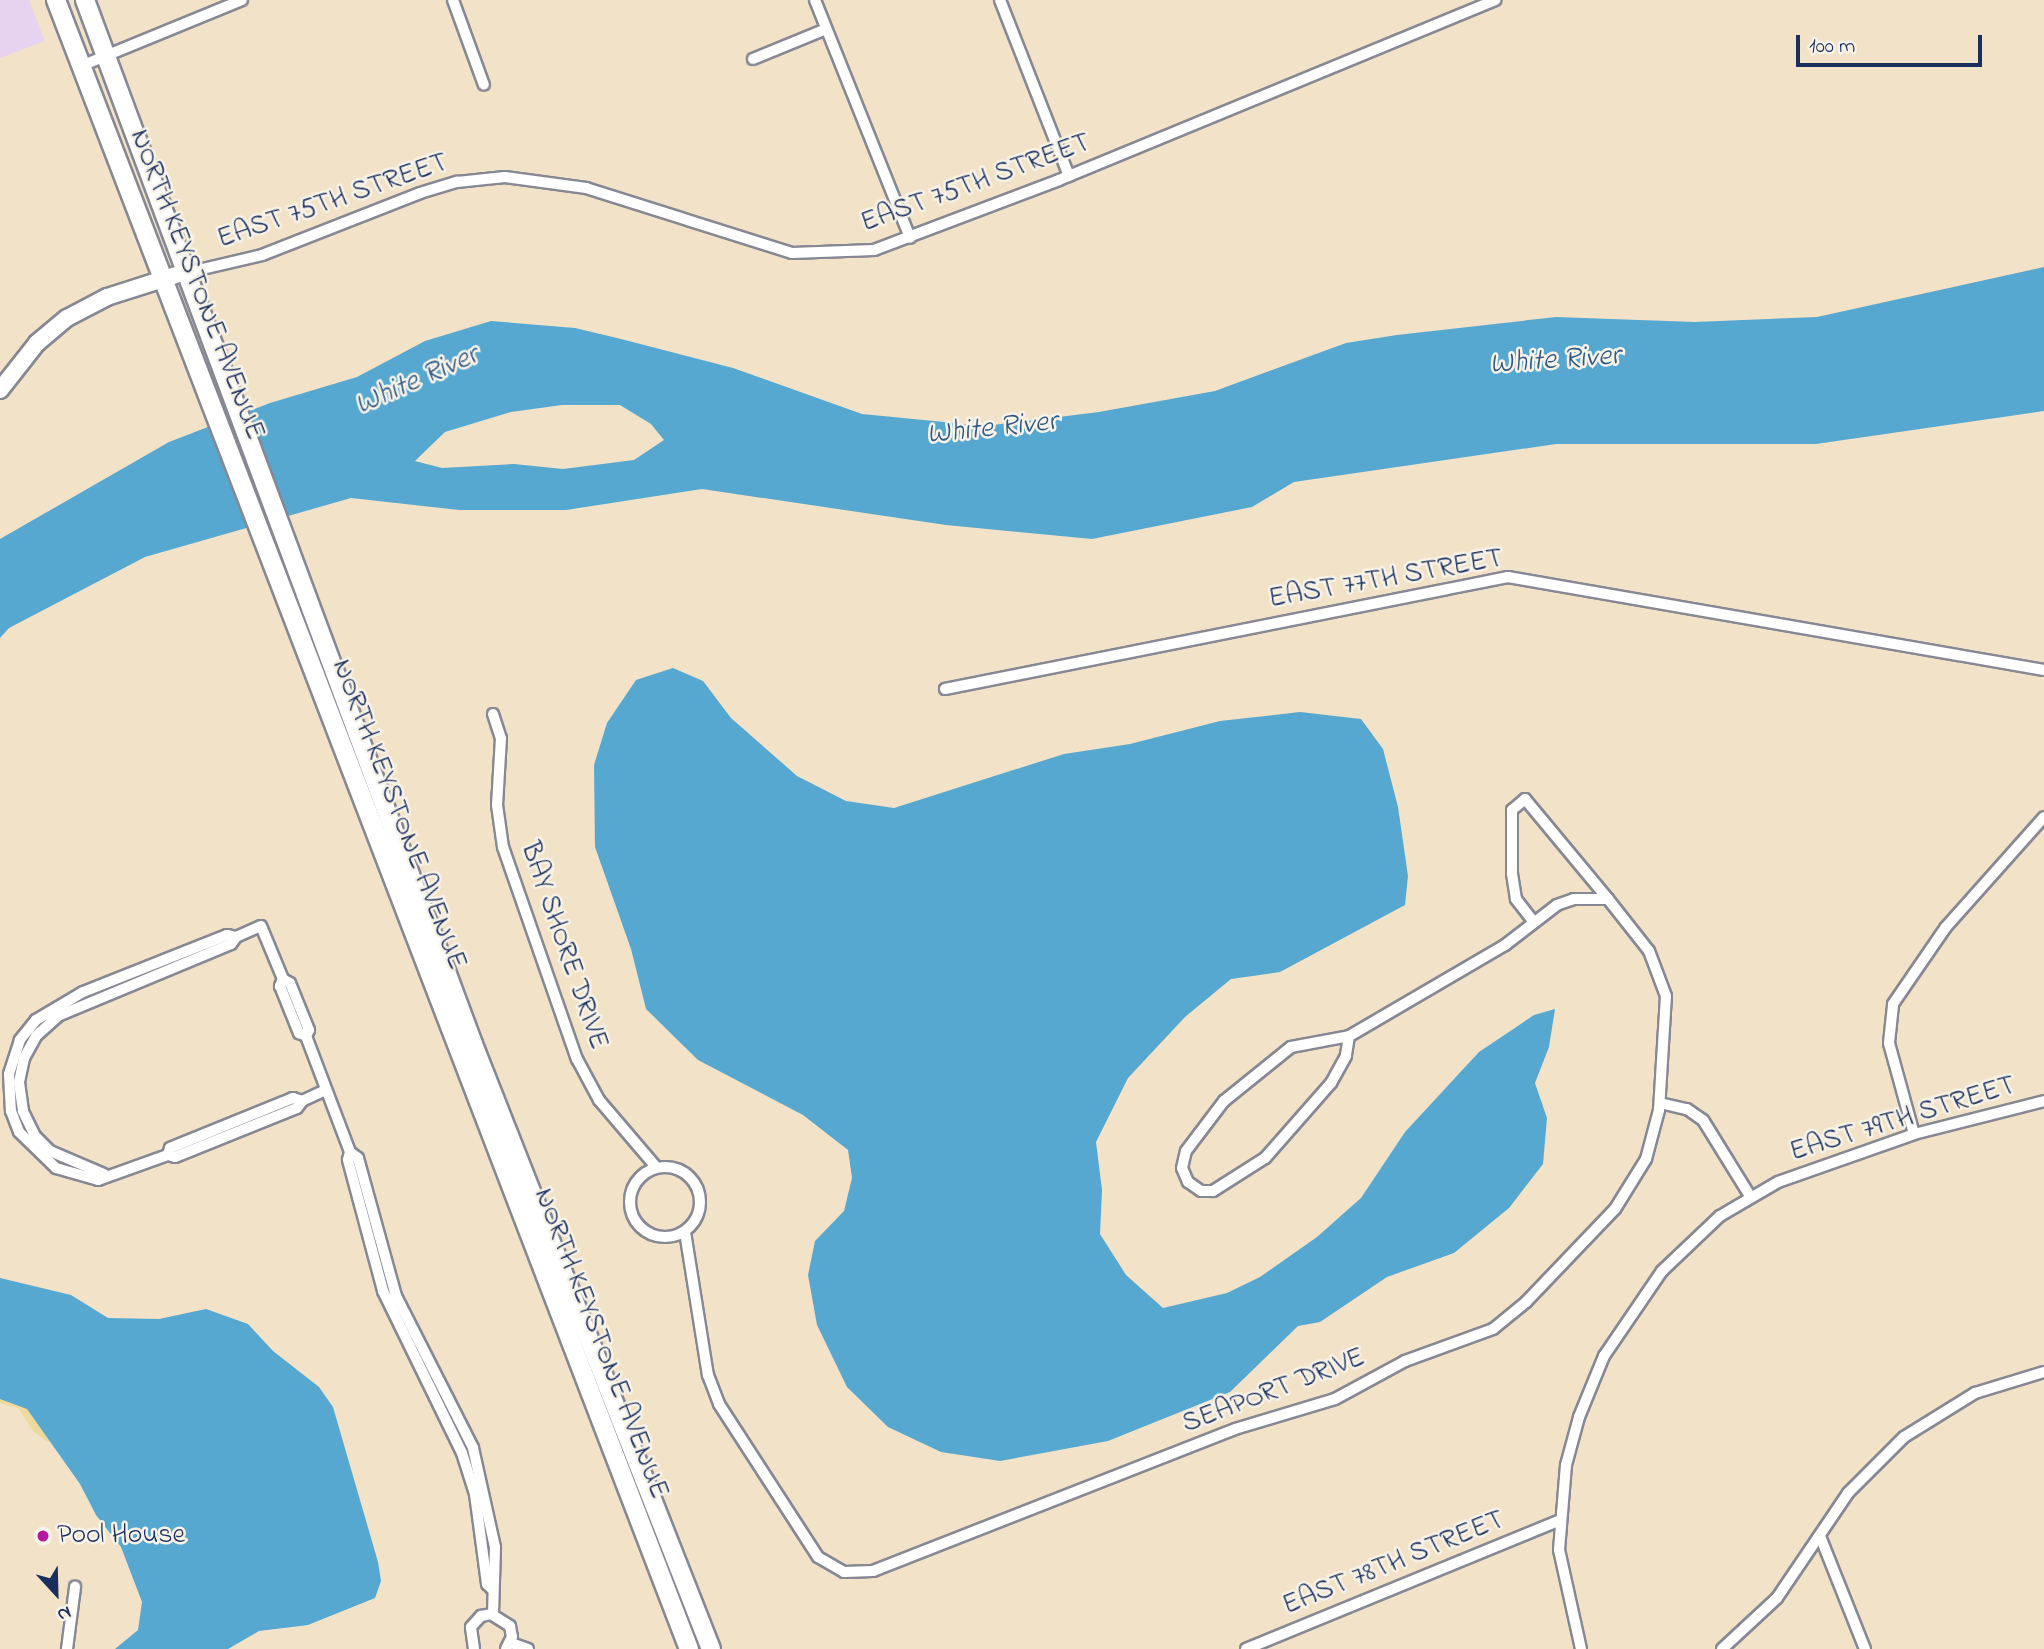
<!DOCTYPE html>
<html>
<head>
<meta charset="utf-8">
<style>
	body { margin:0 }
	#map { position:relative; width:2044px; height:1649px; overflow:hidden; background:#f2e2c8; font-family:"Indie Flower",sans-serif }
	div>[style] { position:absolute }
	.built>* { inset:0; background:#e5d3f0 }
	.sand>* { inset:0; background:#eeda9e }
	.water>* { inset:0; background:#56a8d1 }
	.pier>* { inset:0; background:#f2e2c8 }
	.roads { filter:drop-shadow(2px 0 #868893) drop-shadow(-2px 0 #868893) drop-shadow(0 2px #868893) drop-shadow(0 -2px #868893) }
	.street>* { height:10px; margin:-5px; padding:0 5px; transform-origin:5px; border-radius:5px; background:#fff }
	.street>.ring { margin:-5px; padding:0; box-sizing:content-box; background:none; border:10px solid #fff; border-radius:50% }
	.secondary>* { height:16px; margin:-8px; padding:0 8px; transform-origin:8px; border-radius:8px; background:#fff }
	.primary>* { height:18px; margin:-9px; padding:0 9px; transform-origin:9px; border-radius:9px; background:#fff }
	.dots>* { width:19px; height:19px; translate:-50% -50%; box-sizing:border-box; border:4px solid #f7f3e8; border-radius:50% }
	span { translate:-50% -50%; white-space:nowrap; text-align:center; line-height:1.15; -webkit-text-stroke:5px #f7f3e8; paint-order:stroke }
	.street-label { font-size:28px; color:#1b2f5e }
	.poi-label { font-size:28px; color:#1b2f5e }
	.left { translate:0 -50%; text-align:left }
	.water-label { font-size:30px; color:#305986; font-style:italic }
	.north { position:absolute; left:21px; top:1558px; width:70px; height:70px; -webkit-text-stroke:5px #f7f3e8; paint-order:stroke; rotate:158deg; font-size:19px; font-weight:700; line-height:28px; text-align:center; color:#1b2f5e }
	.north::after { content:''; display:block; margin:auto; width:24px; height:32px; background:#1b2f5e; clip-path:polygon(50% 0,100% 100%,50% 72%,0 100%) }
	.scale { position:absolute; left:1796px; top:35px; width:186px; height:32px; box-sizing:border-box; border:4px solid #1b2f5e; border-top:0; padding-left:9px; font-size:21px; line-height:24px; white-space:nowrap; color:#1b2f5e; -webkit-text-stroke:5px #f7f3e8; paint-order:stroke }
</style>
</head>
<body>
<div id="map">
	<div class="built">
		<div style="clip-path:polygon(0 0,29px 0,45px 41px,0 58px)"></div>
	</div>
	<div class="sand">
		<div style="clip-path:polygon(0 1394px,18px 1397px,55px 1442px,46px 1441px,33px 1431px,18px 1408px,0 1403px)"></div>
	</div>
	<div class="water">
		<div style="clip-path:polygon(evenodd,2044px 267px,2044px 411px,1816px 444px,1556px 444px,1294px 482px,1252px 507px,1092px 539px,946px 525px,702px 489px,566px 510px,459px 510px,351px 498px,145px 557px,9px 628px,0 638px,0 539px,169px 442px,270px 403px,357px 377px,425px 341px,491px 321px,575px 328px,621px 339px,733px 368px,862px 414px,985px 426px,1099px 412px,1215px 391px,1346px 343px,1397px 335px,1556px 317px,1695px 322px,1817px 317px,2044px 267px,562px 405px,620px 405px,651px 424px,664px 440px,634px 460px,563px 469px,514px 464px,442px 468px,415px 461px,445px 432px,511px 412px,562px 405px)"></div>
		<div style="clip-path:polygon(673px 668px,703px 681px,731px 718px,797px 776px,846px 801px,894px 808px,1064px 754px,1130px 744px,1220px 721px,1300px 712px,1361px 719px,1383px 749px,1398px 807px,1408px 876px,1405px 905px,1280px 972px,1231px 979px,1185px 1017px,1128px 1078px,1096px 1142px,1102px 1190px,1100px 1234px,1126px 1275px,1163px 1308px,1227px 1293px,1260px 1277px,1317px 1237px,1361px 1198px,1405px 1132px,1479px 1052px,1534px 1015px,1555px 1009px,1549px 1047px,1535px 1083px,1547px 1118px,1543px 1164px,1509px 1208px,1454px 1253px,1387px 1277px,1320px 1322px,1298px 1326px,1230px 1392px,1108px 1441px,1000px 1461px,941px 1452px,888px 1427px,847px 1387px,817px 1325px,808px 1275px,815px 1241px,844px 1211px,852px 1178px,848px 1150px,803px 1115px,698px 1060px,646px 1009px,631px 949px,595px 847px,594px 765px,607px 723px,636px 680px)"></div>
		<div style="clip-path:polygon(0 1278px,71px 1295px,108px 1318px,159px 1319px,206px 1309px,248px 1324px,273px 1351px,319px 1387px,333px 1407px,378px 1562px,381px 1581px,375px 1598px,308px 1625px,259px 1631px,228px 1649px,115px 1649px,138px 1630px,142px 1602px,121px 1547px,96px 1515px,80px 1484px,27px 1409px,0 1399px)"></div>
	</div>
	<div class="pier">
		<div style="clip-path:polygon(247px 408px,289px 519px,254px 529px,213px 421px)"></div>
	</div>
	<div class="roads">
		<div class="street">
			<div style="left:453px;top:0;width:90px;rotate:70deg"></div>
			<div style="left:815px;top:0;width:256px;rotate:68.2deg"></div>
			<div style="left:1000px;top:0;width:189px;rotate:68.6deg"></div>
			<div style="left:753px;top:59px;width:79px;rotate:-22.3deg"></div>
			<div style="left:81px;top:66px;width:174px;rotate:-22.3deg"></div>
			<div style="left:181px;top:274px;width:83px;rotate:-13.2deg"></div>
			<div style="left:262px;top:255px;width:170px;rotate:-21.4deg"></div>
			<div style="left:420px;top:193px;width:39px;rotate:-17deg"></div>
			<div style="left:457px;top:182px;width:48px;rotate:-5.9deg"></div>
			<div style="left:505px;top:177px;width:82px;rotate:7.7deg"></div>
			<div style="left:586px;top:188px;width:216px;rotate:17.5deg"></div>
			<div style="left:792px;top:253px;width:82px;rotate:-2.1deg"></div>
			<div style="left:874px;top:250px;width:198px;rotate:-20.7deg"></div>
			<div style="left:1059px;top:180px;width:472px;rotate:-22.4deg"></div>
			<div style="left:945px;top:689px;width:574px;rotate:-11.25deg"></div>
			<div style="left:1508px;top:577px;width:544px;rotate:9.84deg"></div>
			<div style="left:493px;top:714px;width:25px;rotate:72deg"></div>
			<div style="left:501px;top:738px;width:67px;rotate:93.4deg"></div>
			<div style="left:497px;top:805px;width:42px;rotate:81.9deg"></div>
			<div style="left:503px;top:847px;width:225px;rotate:70.8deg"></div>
			<div style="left:577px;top:1059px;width:47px;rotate:61.8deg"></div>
			<div style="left:599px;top:1100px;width:89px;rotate:49.5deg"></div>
			<div style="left:1533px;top:921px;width:28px;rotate:-128deg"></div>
			<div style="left:1516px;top:899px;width:25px;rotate:-99deg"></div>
			<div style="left:1512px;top:874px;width:64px;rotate:-90deg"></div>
			<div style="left:1512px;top:810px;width:17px;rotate:-40deg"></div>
			<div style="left:1525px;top:799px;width:130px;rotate:50.3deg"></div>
			<div style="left:236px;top:937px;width:9px;rotate:-167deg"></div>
			<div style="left:227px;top:935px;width:155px;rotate:158.4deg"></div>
			<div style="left:83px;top:992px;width:55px;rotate:149.2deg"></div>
			<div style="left:36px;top:1020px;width:26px;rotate:129deg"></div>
			<div style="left:20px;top:1040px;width:36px;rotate:108deg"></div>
			<div style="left:9px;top:1074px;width:37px;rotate:87deg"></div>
			<div style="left:11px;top:1111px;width:22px;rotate:69deg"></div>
			<div style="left:19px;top:1132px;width:52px;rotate:44.2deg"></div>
			<div style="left:56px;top:1168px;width:44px;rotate:15.9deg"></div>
			<div style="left:98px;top:1180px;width:74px;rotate:-19.7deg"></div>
			<div style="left:168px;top:1155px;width:7px;rotate:16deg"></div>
			<div style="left:175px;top:1157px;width:131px;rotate:-21.9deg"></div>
			<div style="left:297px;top:1108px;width:9px;rotate:-54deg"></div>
			<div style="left:302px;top:1101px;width:26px;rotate:-25deg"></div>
			<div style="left:283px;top:979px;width:8px;rotate:113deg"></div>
			<div style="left:280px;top:986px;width:51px;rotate:68deg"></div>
			<div style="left:299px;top:1033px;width:8px;rotate:23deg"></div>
			<div style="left:306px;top:1036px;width:124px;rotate:69.2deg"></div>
			<div style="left:350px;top:1152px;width:10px;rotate:37deg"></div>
			<div style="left:358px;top:1158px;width:143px;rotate:74.6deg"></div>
			<div style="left:396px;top:1296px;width:170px;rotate:63.1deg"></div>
			<div style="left:473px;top:1448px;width:101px;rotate:77.5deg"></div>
			<div style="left:495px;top:1547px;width:67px;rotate:91.7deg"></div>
			<div style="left:1349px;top:1036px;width:20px;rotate:99deg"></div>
			<div style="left:1346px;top:1056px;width:31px;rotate:119deg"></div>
			<div style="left:1331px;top:1083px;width:100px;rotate:131.3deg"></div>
			<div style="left:1265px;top:1158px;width:62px;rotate:147.6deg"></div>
			<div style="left:1213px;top:1191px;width:12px;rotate:180deg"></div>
			<div style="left:1201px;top:1191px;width:16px;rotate:-145deg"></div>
			<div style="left:1188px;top:1182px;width:15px;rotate:-113deg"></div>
			<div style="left:1182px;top:1168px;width:17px;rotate:-77deg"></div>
			<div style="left:1186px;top:1151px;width:63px;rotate:-52.8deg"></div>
			<div style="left:1224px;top:1101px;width:86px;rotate:-38.9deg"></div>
			<div style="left:1291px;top:1047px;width:59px;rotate:-10.7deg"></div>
			<div style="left:1660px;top:1103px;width:28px;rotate:13deg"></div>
			<div style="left:1687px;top:1109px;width:19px;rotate:35deg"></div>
			<div style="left:1703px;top:1120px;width:89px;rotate:58.3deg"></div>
			<div style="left:1914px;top:1134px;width:94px;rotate:-105.4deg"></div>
			<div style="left:1889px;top:1043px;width:39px;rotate:-84deg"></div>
			<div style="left:1893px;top:1004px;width:93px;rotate:-55.5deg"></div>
			<div style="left:1946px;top:927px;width:147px;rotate:-48.3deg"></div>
			<div style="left:350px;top:1152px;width:8px;rotate:104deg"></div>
			<div style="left:348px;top:1160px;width:136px;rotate:75deg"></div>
			<div style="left:383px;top:1291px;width:180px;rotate:64deg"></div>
			<div style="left:462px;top:1453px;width:43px;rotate:72.4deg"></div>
			<div style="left:475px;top:1494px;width:91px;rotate:82.4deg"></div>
			<div style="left:487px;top:1584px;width:7px;rotate:45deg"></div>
			<div style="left:168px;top:1155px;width:7px;rotate:-74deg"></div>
			<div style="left:170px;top:1148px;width:133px;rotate:-22.1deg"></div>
			<div style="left:293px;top:1098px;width:9px;rotate:18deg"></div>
			<div class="ring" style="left:630px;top:1167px;width:60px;height:60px"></div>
			<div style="left:104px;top:1174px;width:59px;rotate:-156.9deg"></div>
			<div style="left:50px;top:1151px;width:21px;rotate:-135deg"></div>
			<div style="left:35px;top:1136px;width:28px;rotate:-116deg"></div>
			<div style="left:23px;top:1111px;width:29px;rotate:-98deg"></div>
			<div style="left:19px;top:1082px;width:25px;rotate:-78deg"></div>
			<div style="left:24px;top:1058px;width:25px;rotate:-61deg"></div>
			<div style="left:36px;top:1036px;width:30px;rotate:-42deg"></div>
			<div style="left:58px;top:1016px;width:187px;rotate:-22.6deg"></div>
			<div style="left:231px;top:944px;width:9px;rotate:-54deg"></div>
			<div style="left:236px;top:937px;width:27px;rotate:-24deg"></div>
			<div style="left:261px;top:926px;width:57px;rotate:67.5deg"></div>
			<div style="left:283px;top:979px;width:8px;rotate:30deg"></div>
			<div style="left:290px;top:983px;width:51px;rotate:68deg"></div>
			<div style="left:309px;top:1030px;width:7px;rotate:117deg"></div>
			<div style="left:685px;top:1232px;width:145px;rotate:80.9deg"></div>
			<div style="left:708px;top:1375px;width:31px;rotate:69deg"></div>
			<div style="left:719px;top:1404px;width:182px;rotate:57.1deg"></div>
			<div style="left:818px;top:1557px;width:30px;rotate:30deg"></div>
			<div style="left:844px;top:1572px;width:29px;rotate:-2deg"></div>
			<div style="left:873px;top:1571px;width:389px;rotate:-21.4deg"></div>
			<div style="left:1235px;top:1429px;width:104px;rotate:-16.7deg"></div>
			<div style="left:1335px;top:1399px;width:80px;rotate:-28.5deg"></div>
			<div style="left:1405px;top:1361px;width:94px;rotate:-20deg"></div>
			<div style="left:1493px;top:1329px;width:43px;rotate:-39.3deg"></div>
			<div style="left:1526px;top:1302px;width:129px;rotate:-46.3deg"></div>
			<div style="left:1615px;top:1209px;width:59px;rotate:-58.2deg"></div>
			<div style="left:1646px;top:1159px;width:51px;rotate:-75.1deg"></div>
			<div style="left:1659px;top:1110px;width:114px;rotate:-86.5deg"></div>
			<div style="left:1666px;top:996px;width:48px;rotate:-110.7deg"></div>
			<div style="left:1649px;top:951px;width:66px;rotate:-128.3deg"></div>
			<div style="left:1608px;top:899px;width:34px;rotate:180deg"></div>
			<div style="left:1574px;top:899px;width:18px;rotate:161deg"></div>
			<div style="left:1557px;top:905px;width:66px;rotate:142.4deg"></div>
			<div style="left:1505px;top:945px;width:181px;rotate:149.7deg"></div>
			<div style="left:1820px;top:1536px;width:122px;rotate:68.3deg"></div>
			<div style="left:511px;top:1643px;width:18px;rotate:19deg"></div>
			<div style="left:67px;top:1649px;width:63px;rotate:-82.6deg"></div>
			<div style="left:474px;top:1649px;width:22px;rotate:-98deg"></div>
			<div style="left:471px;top:1627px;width:15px;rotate:-48deg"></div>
			<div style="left:481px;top:1616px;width:10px;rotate:-11deg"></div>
			<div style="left:491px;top:1614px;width:22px;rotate:32deg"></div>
			<div style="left:510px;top:1626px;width:11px;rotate:80deg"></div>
			<div style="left:512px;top:1637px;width:13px;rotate:117deg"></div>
			<div style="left:1246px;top:1649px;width:337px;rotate:-22.3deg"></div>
			<div style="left:1581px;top:1649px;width:101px;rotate:-102.5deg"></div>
			<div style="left:1559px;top:1550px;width:85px;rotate:-85.3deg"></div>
			<div style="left:1566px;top:1465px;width:50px;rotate:-74.8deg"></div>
			<div style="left:1579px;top:1417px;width:66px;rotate:-67.7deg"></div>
			<div style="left:1604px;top:1356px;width:103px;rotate:-55.7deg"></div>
			<div style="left:1662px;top:1271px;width:80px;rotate:-43.5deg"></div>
			<div style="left:1720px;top:1216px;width:67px;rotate:-30.4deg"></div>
			<div style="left:1778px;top:1182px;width:144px;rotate:-19.4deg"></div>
			<div style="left:1914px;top:1134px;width:134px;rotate:-14.2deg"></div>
			<div style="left:1722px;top:1649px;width:75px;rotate:-42.8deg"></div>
			<div style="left:1777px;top:1598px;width:127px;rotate:-55.9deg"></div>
			<div style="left:1848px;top:1493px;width:79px;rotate:-45deg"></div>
			<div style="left:1904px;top:1437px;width:84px;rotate:-31.8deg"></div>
			<div style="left:1975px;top:1393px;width:72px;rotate:-16.9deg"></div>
		</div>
		<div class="secondary">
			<div style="left:0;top:390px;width:60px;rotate:-51.8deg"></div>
			<div style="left:37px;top:343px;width:39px;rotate:-40deg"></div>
			<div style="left:67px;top:318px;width:45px;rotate:-27.7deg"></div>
			<div style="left:107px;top:297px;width:72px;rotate:-17.7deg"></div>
		</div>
		<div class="primary">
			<div style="left:56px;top:0;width:1766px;rotate:69deg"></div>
			<div style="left:85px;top:0;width:1114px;rotate:69.61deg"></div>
			<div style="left:473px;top:1044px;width:650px;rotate:68.53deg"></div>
		</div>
	</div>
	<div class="dots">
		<div style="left:43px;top:1536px;background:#b5179e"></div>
	</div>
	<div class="street-label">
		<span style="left:976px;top:184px;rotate:-20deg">EAST 75TH STREET</span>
		<span style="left:333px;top:202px;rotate:-19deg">EAST 75TH STREET</span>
		<span style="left:196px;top:285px;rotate:69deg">NORTH KEYSTONE AVENUE</span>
		<span style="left:1386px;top:580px;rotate:-10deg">EAST 77TH STREET</span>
		<span style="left:398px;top:815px;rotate:69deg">NORTH KEYSTONE AVENUE</span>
		<span style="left:563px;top:946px;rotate:71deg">BAY SHORE DRIVE</span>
		<span style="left:1903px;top:1120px;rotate:-17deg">EAST 79TH STREET</span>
		<span style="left:600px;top:1344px;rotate:69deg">NORTH KEYSTONE AVENUE</span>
		<span style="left:1274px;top:1392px;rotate:-21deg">SEAPORT DRIVE</span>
		<span style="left:1394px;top:1564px;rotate:-22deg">EAST 78TH STREET</span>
	</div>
	<div class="poi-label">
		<span class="left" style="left:57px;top:1536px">Pool House</span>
	</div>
	<div class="water-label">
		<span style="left:1555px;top:361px;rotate:-4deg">White River</span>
		<span style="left:417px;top:381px;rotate:-24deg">White River</span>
		<span style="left:992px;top:429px;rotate:-6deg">White River</span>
	</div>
	<div class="north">N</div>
	<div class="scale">100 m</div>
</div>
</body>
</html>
